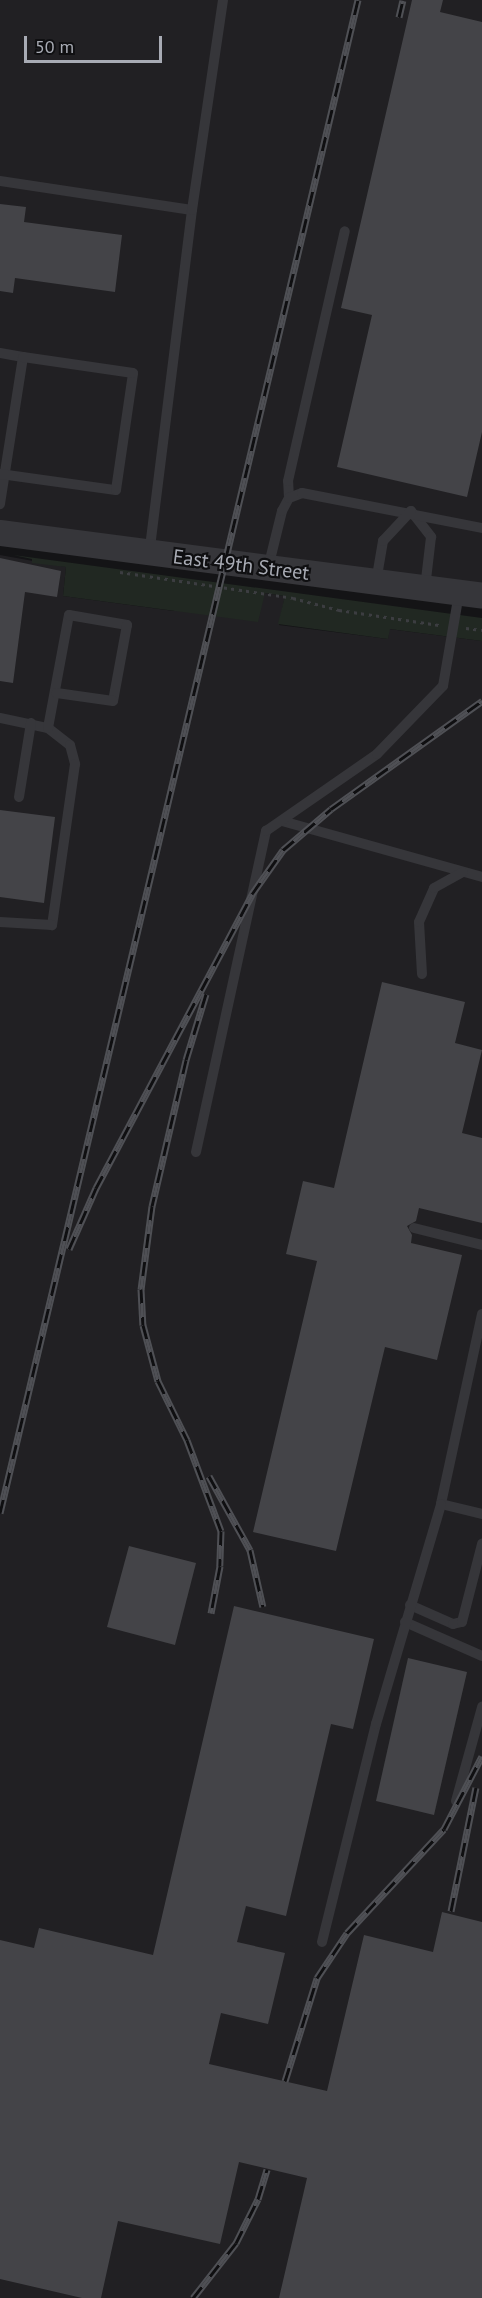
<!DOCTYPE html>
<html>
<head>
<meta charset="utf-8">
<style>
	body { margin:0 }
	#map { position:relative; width:482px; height:2298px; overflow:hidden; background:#141416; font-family:"PT Sans",sans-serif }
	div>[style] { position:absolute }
	.built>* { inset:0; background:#212023 }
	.green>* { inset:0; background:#212822 }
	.building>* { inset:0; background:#444448 }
	.path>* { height:3px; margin-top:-1.5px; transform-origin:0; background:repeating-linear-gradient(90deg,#3c3d41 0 3px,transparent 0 7.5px) }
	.service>* { height:10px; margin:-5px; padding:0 5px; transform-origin:5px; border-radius:5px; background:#36363a }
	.tertiary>* { height:26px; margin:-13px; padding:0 13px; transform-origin:13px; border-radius:13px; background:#36363a }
	.rail>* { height:7px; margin-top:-3.5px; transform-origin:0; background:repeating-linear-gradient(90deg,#0f0f11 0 14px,#4f5055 0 28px); box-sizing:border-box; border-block:2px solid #4f5055 }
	span { translate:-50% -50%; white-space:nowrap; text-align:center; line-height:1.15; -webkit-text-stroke:4.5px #0f0f11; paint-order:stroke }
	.street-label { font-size:20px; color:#a8abb4 }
	.scale { position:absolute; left:24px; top:36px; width:138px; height:27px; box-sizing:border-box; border:3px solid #a8abb4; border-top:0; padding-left:8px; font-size:18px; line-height:21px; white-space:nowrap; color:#a8abb4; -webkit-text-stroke:4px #0f0f11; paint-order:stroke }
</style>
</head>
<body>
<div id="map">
	<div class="built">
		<div style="clip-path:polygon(0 0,482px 0,482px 596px,0 533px)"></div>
		<div style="clip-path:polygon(0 555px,66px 567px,63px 596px,174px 611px,181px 585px,265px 593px,285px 596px,279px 625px,388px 639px,389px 629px,482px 641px,482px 2298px,0 2298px)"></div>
	</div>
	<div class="green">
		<div style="clip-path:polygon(13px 555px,482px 618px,482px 641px,390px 629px,388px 639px,278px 624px,285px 596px,265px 593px,258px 622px,63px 596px,66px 567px,32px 563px,32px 559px)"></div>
	</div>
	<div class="building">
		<div style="clip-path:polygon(412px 0,443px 0,440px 12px,482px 22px,482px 432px,467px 497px,337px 467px,372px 315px,341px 308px)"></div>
		<div style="clip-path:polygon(0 204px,26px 207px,24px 222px,122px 235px,115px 292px,15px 278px,13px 293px,0 291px)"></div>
		<div style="clip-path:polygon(0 558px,61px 571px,57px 597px,25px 592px,13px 683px,0 681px)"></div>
		<div style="clip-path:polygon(0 810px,55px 817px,44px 903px,0 897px)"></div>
		<div style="clip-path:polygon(382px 982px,465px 1002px,455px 1043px,482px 1050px,462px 1133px,482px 1138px,482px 1223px,419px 1208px,416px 1221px,407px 1226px,412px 1235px,411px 1243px,462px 1255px,437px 1360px,385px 1347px,336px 1551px,253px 1532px,317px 1261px,286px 1254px,303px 1181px,334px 1188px)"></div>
		<div style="clip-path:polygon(129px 1546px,196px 1563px,175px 1645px,107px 1627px)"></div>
		<div style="clip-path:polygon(234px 1606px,374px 1639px,353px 1729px,331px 1724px,286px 1916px,246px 1906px,237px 1942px,285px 1953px,268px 2024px,221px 2013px,209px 2064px,327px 2091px,364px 1935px,433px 1952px,442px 1912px,482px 1922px,482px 2298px,279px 2298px,307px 2178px,239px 2162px,220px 2244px,118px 2221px,101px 2298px,82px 2298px,0 2279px,0 1940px,34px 1948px,39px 1928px,153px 1955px)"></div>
		<div style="clip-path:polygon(408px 1658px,467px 1672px,434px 1815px,376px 1801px)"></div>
	</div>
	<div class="path">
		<div style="left:120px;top:572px;width:175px;rotate:8.5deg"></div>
		<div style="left:293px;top:598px;width:48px;rotate:14.6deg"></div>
		<div style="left:339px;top:610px;width:101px;rotate:8.5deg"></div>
		<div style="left:466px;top:628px;width:16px;rotate:7deg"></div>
	</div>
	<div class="service">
		<div style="left:0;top:181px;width:194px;rotate:8.6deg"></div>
		<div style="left:192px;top:210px;width:346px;rotate:97.1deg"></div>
		<div style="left:192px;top:210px;width:212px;rotate:-81.6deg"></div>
		<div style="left:0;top:353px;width:23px;rotate:10deg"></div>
		<div style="left:23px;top:357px;width:149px;rotate:98.9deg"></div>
		<div style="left:0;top:474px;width:117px;rotate:7.9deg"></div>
		<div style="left:116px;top:490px;width:118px;rotate:-81.7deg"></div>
		<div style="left:133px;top:373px;width:111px;rotate:-171.7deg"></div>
		<div style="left:289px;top:498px;width:17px;rotate:-93deg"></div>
		<div style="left:288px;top:481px;width:256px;rotate:-77.2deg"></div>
		<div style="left:411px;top:511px;width:33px;rotate:52deg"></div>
		<div style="left:431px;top:537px;width:51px;rotate:96.7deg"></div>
		<div style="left:268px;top:568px;width:59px;rotate:-76.2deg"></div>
		<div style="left:282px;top:511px;width:15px;rotate:-62deg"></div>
		<div style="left:289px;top:498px;width:14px;rotate:-21deg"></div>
		<div style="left:302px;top:493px;width:183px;rotate:11deg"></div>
		<div style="left:376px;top:582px;width:42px;rotate:-80.3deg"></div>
		<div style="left:383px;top:541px;width:41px;rotate:-47deg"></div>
		<div style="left:0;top:718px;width:49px;rotate:11.8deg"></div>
		<div style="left:48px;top:728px;width:28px;rotate:38deg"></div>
		<div style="left:70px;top:745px;width:20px;rotate:75deg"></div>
		<div style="left:75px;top:764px;width:163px;rotate:98.1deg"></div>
		<div style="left:52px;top:925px;width:52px;rotate:-176.7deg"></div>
		<div style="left:48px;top:728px;width:115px;rotate:-79.5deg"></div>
		<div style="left:69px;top:615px;width:59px;rotate:9.8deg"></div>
		<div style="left:127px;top:625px;width:77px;rotate:100.4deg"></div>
		<div style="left:113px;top:701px;width:57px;rotate:-171.9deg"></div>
		<div style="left:19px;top:797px;width:75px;rotate:-80.8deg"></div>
		<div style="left:282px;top:821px;width:208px;rotate:15.6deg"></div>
		<div style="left:422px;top:974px;width:52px;rotate:-93.3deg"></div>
		<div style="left:419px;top:922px;width:37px;rotate:-66deg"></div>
		<div style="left:434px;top:888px;width:33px;rotate:-29deg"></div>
		<div style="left:196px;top:1152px;width:329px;rotate:-77.7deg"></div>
		<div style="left:266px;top:831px;width:135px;rotate:-34.7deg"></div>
		<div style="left:377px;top:754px;width:95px;rotate:-45.9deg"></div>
		<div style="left:443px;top:686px;width:94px;rotate:-80.2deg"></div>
		<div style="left:414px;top:1228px;width:70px;rotate:14deg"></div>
		<div style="left:482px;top:1314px;width:194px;rotate:102.2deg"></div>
		<div style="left:441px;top:1504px;width:42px;rotate:13.7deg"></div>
		<div style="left:410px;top:1605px;width:47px;rotate:23.8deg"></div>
		<div style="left:453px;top:1624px;width:9px;rotate:-13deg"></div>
		<div style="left:462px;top:1622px;width:81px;rotate:-75.6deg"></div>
		<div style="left:405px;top:1622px;width:84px;rotate:23.8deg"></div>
		<div style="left:456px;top:1801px;width:98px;rotate:-74.5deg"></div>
		<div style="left:322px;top:1942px;width:225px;rotate:-76.1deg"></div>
		<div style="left:376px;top:1724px;width:229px;rotate:-73.5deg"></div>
	</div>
	<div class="tertiary">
		<div style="left:0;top:533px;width:486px;rotate:7.4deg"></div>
	</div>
	<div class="rail">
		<div style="left:399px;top:17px;width:17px;rotate:-77deg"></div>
		<div style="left:206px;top:994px;width:69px;rotate:106.9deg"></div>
		<div style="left:186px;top:1060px;width:150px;rotate:103.1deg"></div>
		<div style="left:152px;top:1206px;width:84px;rotate:97.5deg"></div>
		<div style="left:141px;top:1289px;width:36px;rotate:87deg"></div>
		<div style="left:143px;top:1325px;width:58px;rotate:75deg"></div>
		<div style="left:158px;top:1381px;width:66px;rotate:63.8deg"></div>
		<div style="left:187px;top:1440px;width:97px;rotate:69.5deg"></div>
		<div style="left:221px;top:1531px;width:35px;rotate:92deg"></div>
		<div style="left:220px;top:1566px;width:48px;rotate:100.8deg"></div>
		<div style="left:69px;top:1249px;width:67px;rotate:-66.1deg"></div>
		<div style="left:96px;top:1188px;width:333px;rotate:-62deg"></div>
		<div style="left:252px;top:894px;width:54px;rotate:-54.8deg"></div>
		<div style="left:283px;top:850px;width:63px;rotate:-40.5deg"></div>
		<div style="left:331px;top:809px;width:186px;rotate:-35.6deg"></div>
		<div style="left:209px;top:1476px;width:85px;rotate:61deg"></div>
		<div style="left:250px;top:1550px;width:58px;rotate:77.2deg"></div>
		<div style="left:0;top:1513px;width:1555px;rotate:-76.69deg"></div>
		<div style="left:451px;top:1911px;width:126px;rotate:-78.6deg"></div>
		<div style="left:285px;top:2081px;width:108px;rotate:-72.7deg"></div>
		<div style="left:317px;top:1978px;width:54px;rotate:-56.3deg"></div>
		<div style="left:347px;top:1933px;width:142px;rotate:-47deg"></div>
		<div style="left:444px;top:1829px;width:82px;rotate:-62.5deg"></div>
		<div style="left:193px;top:2298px;width:70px;rotate:-52deg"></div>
		<div style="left:236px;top:2243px;width:49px;rotate:-63.4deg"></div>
		<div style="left:258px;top:2199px;width:31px;rotate:-73deg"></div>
	</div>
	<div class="street-label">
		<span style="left:241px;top:565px;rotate:7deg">East 49th Street</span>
	</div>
	<div class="scale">50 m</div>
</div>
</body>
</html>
